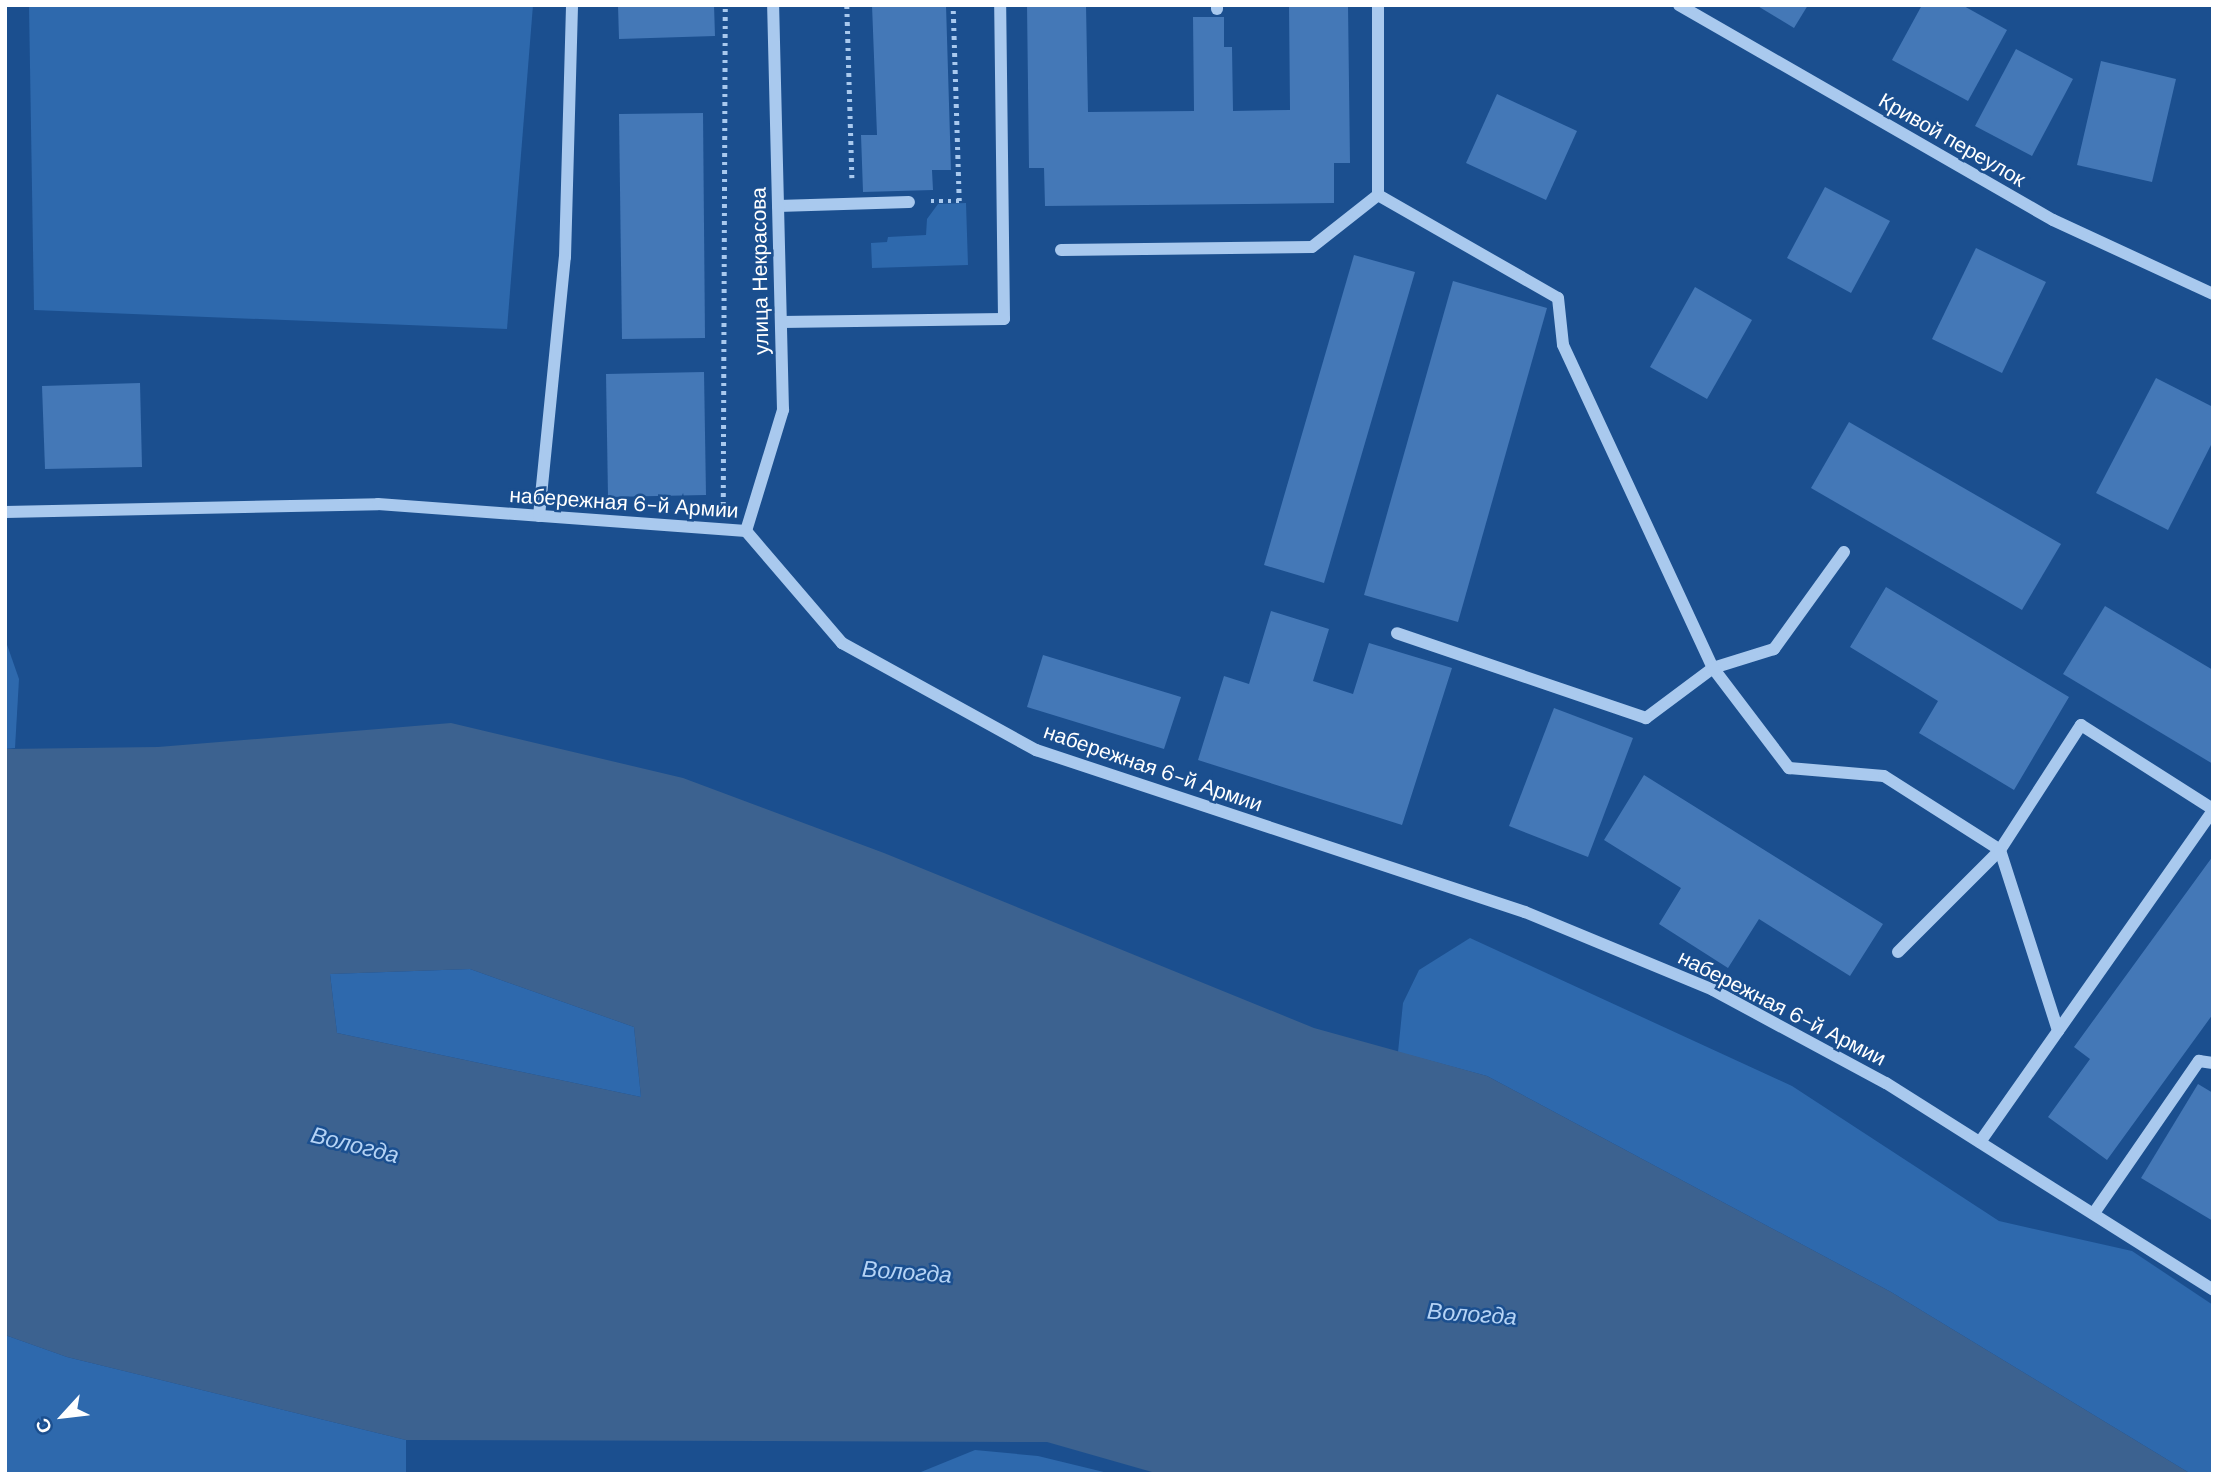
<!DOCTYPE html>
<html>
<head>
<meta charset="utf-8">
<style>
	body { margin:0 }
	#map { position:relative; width:2218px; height:1479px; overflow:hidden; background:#1b4f8f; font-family:"DM Sans",sans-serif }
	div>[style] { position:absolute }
	.green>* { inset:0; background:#2e69ad }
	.water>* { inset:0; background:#3c6290 }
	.building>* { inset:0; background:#4478b7 }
	.path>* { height:4.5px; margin-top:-2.25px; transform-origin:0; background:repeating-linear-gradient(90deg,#a9c9ee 0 3.5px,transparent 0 8.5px) }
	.minor>* { height:12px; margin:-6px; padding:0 6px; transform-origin:6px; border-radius:6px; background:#a9c9ee }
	span { translate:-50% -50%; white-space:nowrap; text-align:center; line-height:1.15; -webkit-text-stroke:5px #1b4f8f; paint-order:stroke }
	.street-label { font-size:21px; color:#fff }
	.water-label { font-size:23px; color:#b5d3f5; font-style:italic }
	.frame { position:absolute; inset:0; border:7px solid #fff; pointer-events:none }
	.north { position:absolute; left:28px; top:1381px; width:70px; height:70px; -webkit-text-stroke:5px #1b4f8f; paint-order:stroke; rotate:243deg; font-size:19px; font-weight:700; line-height:28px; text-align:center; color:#fff }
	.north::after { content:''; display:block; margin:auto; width:24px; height:32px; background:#fff; clip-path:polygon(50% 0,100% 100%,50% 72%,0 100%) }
</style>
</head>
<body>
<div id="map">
	<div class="green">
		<div style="clip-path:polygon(29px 5px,533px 5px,507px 329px,34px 310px)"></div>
		<div style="clip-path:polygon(966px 203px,968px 265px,872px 268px,871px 243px,887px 242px,888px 237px,926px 235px,927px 219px,938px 204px)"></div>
		<div style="clip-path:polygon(5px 639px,19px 679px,15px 748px,5px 749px)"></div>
		<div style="clip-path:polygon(1470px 938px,1792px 1086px,1999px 1221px,2132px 1251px,2213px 1305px,2213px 1474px,2191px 1474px,1891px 1292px,1487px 1076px,1398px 1052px,1403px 1003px,1419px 970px)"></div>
		<div style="clip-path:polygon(470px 969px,634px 1027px,641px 1097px,337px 1033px,330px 974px)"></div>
		<div style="clip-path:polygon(5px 1335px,67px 1357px,406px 1440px,406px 1474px,5px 1474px)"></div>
		<div style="clip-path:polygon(975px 1450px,1038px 1456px,1112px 1474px,916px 1474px)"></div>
	</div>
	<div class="water">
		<div style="clip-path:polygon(evenodd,451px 723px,683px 778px,884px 853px,1314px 1028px,1487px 1076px,1891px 1292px,2191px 1474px,1159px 1474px,1047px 1442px,406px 1440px,67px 1357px,5px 1335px,5px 749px,158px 747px,451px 723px,470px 969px,634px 1027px,641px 1097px,337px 1033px,330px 974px,470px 969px)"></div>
	</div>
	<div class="building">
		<div style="clip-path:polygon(618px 5px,714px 5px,715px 36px,619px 39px)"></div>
		<div style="clip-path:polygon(872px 5px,946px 5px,951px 170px,932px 170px,933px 190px,863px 192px,861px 135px,877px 135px)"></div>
		<div style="clip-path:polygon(1027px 5px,1086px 5px,1088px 112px,1194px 111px,1193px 17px,1224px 17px,1224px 47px,1232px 47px,1233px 111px,1290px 110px,1289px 5px,1348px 5px,1350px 163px,1334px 163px,1334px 203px,1045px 206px,1044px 168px,1029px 168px)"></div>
		<div style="clip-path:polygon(1756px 5px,1808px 5px,1794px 28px)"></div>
		<div style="clip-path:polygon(1922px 5px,1962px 5px,2007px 30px,1968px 101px,1892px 60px)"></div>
		<div style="clip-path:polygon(2016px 49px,2073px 79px,2032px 156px,1975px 126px)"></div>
		<div style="clip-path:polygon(2101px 61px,2176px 79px,2152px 182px,2077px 165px)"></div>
		<div style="clip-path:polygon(1497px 94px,1577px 131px,1546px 200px,1466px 163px)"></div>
		<div style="clip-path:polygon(703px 113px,705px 338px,622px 339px,619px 114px)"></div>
		<div style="clip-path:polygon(1825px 187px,1890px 221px,1851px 293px,1787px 258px)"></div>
		<div style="clip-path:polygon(1976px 248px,2046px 282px,2002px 373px,1932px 339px)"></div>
		<div style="clip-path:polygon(1354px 255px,1415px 272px,1324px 583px,1264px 565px)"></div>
		<div style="clip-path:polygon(1453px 281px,1547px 308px,1458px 622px,1364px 595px)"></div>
		<div style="clip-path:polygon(1695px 287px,1752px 320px,1707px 399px,1650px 367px)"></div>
		<div style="clip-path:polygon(704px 372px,706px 495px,608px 497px,606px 374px)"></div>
		<div style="clip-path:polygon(2156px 378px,2213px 407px,2213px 441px,2168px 530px,2096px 493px)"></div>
		<div style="clip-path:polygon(140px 383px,142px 467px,45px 469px,42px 386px)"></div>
		<div style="clip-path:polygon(1849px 422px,2061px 544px,2022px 610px,1811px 488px)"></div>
		<div style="clip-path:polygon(1886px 587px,2069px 697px,2014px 790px,1919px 733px,1938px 701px,1850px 647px)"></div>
		<div style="clip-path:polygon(2105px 606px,2213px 670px,2213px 764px,2063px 674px)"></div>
		<div style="clip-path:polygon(1271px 611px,1329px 629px,1313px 681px,1353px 694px,1369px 643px,1452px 668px,1402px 825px,1198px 760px,1224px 676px,1249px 684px)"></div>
		<div style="clip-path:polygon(1043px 655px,1181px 697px,1164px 749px,1027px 707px)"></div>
		<div style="clip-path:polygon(1554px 708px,1633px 738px,1588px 857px,1509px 826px)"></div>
		<div style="clip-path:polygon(1644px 775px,1883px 924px,1850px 976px,1759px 919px,1728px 968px,1659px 924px,1681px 888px,1604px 840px)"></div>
		<div style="clip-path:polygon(2213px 856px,2213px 1014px,2107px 1160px,2048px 1117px,2090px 1059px,2074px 1047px)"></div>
		<div style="clip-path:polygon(2198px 1084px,2213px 1093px,2213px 1221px,2141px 1178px)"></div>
	</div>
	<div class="path">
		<div style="left:847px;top:5px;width:173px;rotate:88.3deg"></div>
		<div style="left:931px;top:201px;width:28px"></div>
		<div style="left:959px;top:201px;width:196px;rotate:-91.8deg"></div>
		<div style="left:723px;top:505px;width:500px;rotate:-89.77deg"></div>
	</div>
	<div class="minor">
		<div style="left:1217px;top:5px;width:4px;rotate:90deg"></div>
		<div style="left:1378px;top:5px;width:190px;rotate:90deg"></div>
		<div style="left:1679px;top:5px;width:431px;rotate:29.9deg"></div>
		<div style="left:2053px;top:220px;width:176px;rotate:24.8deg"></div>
		<div style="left:778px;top:206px;width:131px;rotate:-1.7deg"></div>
		<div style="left:1061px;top:250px;width:251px;rotate:-0.7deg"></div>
		<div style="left:1312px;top:247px;width:84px;rotate:-38.2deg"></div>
		<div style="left:1378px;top:195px;width:207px;rotate:29.8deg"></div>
		<div style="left:1558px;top:298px;width:47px;rotate:83.9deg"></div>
		<div style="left:1563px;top:345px;width:356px;rotate:65.1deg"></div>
		<div style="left:1713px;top:668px;width:84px;rotate:143.3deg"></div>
		<div style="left:1646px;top:718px;width:263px;rotate:-161.2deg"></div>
		<div style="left:781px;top:322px;width:223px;rotate:-0.8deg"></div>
		<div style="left:1004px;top:319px;width:314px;rotate:-90.7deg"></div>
		<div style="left:5px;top:512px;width:373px;rotate:-1.2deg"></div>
		<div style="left:378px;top:504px;width:369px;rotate:4.2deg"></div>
		<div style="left:746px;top:531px;width:148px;rotate:49.4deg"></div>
		<div style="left:842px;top:643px;width:222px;rotate:28.9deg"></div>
		<div style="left:1036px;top:750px;width:515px;rotate:18.33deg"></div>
		<div style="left:1525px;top:912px;width:204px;rotate:22.5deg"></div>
		<div style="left:1713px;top:990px;width:196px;rotate:28.3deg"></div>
		<div style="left:1886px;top:1083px;width:387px;rotate:32.3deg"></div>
		<div style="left:539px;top:516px;width:260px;rotate:-84.3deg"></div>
		<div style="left:565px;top:257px;width:252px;rotate:-88.4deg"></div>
		<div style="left:746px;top:531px;width:127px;rotate:-73deg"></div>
		<div style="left:783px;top:410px;width:405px;rotate:-91.4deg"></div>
		<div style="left:1844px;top:552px;width:120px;rotate:125.8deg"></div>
		<div style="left:1774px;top:649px;width:64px;rotate:162.7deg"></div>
		<div style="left:1713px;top:668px;width:126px;rotate:52.8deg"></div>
		<div style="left:1789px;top:768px;width:95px;rotate:4.8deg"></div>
		<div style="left:1884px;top:776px;width:138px;rotate:32.5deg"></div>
		<div style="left:2000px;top:850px;width:149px;rotate:-57.1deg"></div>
		<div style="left:2081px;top:725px;width:156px;rotate:32.5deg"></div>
		<div style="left:1898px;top:952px;width:144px;rotate:-45deg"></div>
		<div style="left:2000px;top:850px;width:190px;rotate:72.2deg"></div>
		<div style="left:1980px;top:1142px;width:405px;rotate:-54.9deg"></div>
		<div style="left:2094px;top:1213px;width:185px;rotate:-55.4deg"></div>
		<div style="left:2199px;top:1061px;width:14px;rotate:8deg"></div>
	</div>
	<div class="street-label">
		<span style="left:1952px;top:140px;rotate:30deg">Кривой переулок</span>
		<span style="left:760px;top:271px;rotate:-91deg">улица Некрасова</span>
		<span style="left:624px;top:503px;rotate:4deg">набережная 6-й Армии</span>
		<span style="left:1153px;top:768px;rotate:19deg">набережная 6-й Армии</span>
		<span style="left:1782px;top:1008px;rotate:27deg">набережная 6-й Армии</span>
	</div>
	<div class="water-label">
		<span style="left:355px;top:1145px;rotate:14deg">Вологда</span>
		<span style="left:907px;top:1272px;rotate:4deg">Вологда</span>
		<span style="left:1472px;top:1314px;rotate:4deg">Вологда</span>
	</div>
	<div class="frame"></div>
	<div class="north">С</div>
</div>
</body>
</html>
